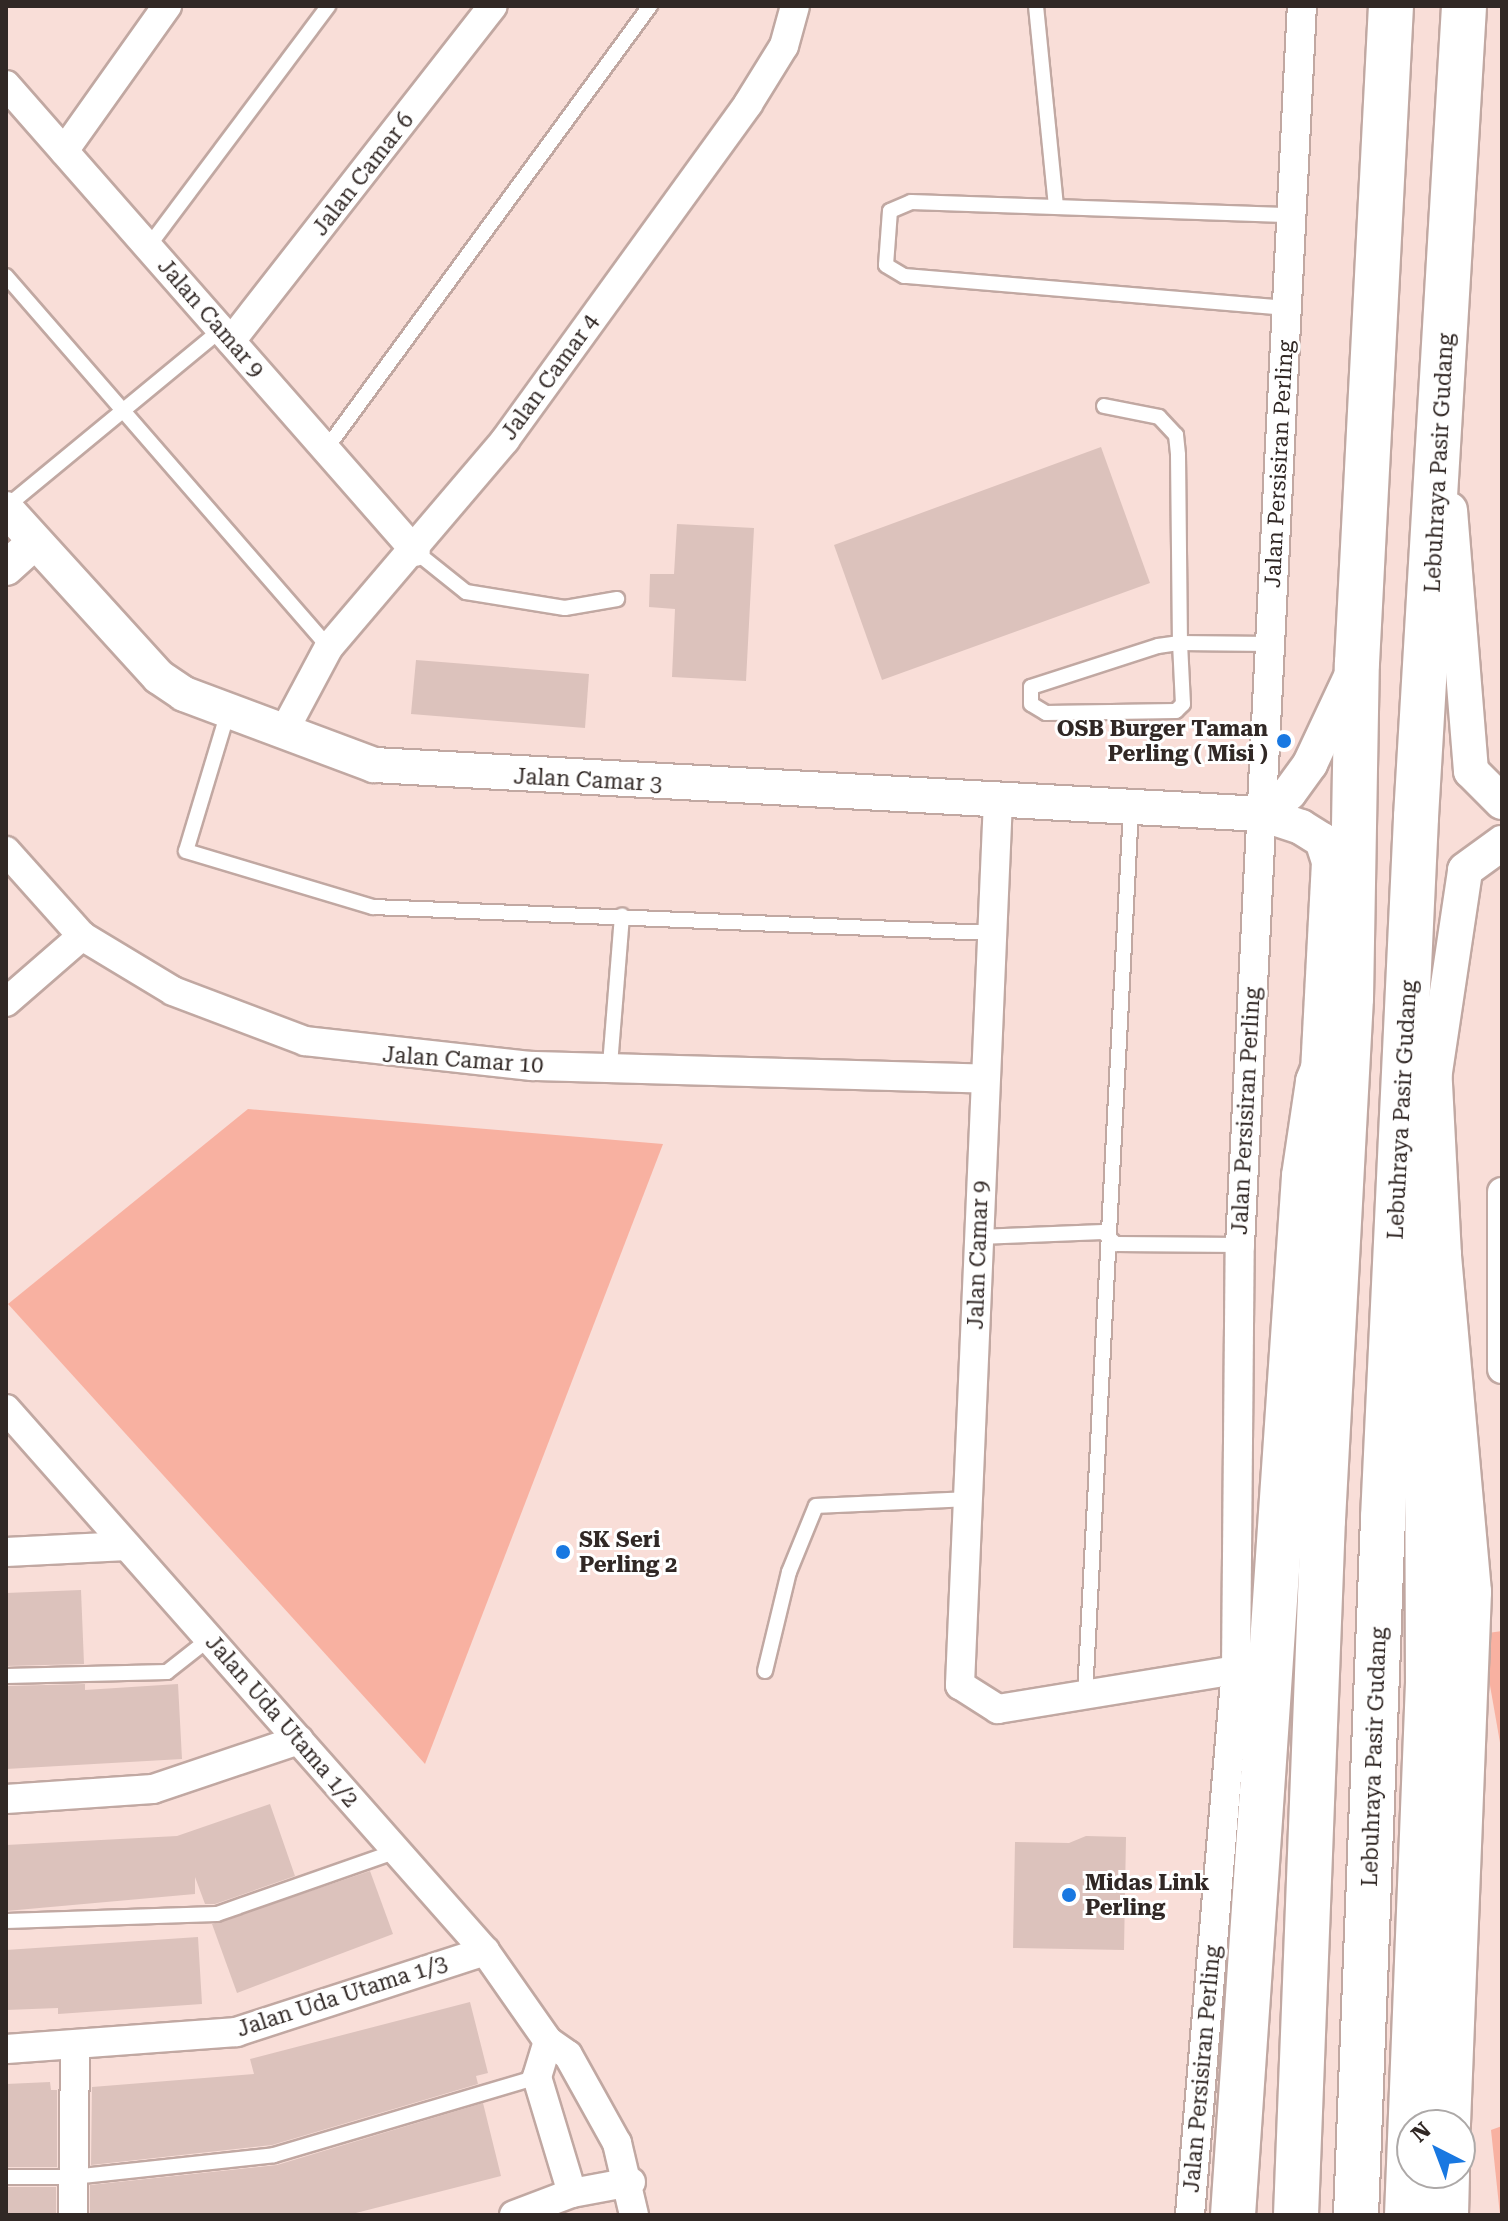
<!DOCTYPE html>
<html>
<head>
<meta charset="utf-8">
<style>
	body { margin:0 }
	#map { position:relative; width:1508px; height:2221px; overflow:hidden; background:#f9ded8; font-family:"Roboto Serif",serif }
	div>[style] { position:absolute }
	.green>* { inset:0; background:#f8b1a1 }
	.building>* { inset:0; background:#dcc2bc }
	.roads { filter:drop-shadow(2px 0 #c1a8a2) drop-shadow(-2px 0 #c1a8a2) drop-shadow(0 2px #c1a8a2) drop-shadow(0 -2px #c1a8a2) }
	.service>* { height:14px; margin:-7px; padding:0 7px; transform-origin:7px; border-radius:7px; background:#fff }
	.minor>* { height:28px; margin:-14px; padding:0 14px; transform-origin:14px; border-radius:14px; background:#fff }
	.tertiary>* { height:34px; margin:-17px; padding:0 17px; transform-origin:17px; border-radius:17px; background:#fff }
	.trunk>* { height:44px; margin:-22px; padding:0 22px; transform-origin:22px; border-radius:22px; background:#fff }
	.motorway>* { height:44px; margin:-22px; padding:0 22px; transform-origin:22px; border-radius:22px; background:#fff }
	.dots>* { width:22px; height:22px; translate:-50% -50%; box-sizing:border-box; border:4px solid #fff; border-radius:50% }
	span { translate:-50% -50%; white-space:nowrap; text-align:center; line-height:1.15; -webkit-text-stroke:6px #fff; paint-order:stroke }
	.street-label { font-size:22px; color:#312825 }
	.poi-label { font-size:22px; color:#312825; font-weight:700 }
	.right { translate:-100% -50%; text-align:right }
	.left { translate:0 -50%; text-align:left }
	.frame { position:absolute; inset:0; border:8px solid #312825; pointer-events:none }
	.north { position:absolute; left:1396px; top:2109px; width:80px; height:80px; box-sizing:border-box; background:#fff; border:2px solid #ada9a8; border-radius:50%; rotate:318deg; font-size:22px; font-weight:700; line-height:32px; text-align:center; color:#312825 }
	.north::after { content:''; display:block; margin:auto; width:28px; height:36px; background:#1978e1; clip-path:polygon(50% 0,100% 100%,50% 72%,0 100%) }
</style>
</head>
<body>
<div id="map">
	<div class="green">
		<div style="clip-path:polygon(248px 1109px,663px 1144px,425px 1764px,8px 1304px)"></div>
		<div style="clip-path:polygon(1502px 1631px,1502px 1754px,1481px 1634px)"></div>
		<div style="clip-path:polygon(1502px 2126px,1502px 2215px,1500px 2215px,1491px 2130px)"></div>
	</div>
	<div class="building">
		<div style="clip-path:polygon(1101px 447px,1150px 583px,882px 680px,834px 545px)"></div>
		<div style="clip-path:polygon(677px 524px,754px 528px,746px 681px,672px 677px,675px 609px,649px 607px,650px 574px,674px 574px)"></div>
		<div style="clip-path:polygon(416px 660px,589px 674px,585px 728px,411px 714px)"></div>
		<div style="clip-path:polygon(81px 1590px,84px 1664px,6px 1666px,6px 1593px)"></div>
		<div style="clip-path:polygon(85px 1684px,85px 1690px,178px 1684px,182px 1759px,6px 1769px,6px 1686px)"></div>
		<div style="clip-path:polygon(270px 1804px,295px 1876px,215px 1904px,205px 1904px,195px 1877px,195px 1894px,6px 1911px,6px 1845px,177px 1836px)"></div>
		<div style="clip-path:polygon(1086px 1836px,1126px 1837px,1124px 1950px,1013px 1948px,1015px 1842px,1069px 1843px)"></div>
		<div style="clip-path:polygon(370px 1871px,393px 1934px,237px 1993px,212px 1924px)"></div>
		<div style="clip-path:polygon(198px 1937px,202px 2004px,58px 2014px,58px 2008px,6px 2010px,6px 1950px)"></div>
		<div style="clip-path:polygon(470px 2002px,488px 2073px,476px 2076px,478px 2084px,272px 2145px,91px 2165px,92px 2087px,254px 2074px,250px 2059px)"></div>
		<div style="clip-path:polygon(50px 2082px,51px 2090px,57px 2090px,57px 2167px,6px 2167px,6px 2084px)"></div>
		<div style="clip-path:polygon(483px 2103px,501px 2176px,348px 2215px,90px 2215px,90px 2185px,277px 2165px)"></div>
		<div style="clip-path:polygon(6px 2187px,56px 2187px,56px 2215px,6px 2215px)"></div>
	</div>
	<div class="roads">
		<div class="service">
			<div style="left:1036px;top:6px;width:201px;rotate:84.3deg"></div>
			<div style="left:148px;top:247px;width:301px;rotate:-53.2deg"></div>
			<div style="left:6px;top:276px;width:492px;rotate:49deg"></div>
			<div style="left:1287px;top:308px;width:384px;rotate:-175.2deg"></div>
			<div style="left:904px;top:276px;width:21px;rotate:-149deg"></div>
			<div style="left:886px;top:265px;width:54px;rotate:-85.8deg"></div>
			<div style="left:890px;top:211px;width:23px;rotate:-23deg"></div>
			<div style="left:911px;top:202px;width:381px;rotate:2deg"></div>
			<div style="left:1104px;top:406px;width:56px;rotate:11.3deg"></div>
			<div style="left:1159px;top:417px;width:25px;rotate:47deg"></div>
			<div style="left:1176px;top:435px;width:20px;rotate:84deg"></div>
			<div style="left:1178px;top:455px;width:188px;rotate:89.4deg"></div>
			<div style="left:1180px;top:643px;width:61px;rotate:87.2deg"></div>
			<div style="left:1183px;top:704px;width:10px;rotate:135deg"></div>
			<div style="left:1176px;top:711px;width:130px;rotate:179.1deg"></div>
			<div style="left:1046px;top:713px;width:17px;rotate:-149deg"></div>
			<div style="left:1031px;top:704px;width:17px;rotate:-90deg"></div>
			<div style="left:1031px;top:687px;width:133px;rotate:-17.9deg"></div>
			<div style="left:1158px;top:646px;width:22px;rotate:-8deg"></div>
			<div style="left:1180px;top:643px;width:90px;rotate:0.6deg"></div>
			<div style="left:326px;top:449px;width:549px;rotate:-53.82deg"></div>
			<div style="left:6px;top:507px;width:278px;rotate:-39.5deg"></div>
			<div style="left:416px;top:552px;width:64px;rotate:38.7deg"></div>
			<div style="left:466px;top:592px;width:100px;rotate:9.2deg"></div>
			<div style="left:565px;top:608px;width:53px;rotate:-9.8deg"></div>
			<div style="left:228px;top:712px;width:145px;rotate:106.8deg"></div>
			<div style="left:186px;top:851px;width:195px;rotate:16.7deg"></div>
			<div style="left:373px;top:907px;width:619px;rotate:2.41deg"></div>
			<div style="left:610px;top:1065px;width:150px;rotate:-85.4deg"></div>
			<div style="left:979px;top:1237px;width:124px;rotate:-2.3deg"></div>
			<div style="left:1103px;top:1232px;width:18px;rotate:43deg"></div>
			<div style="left:1116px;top:1244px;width:124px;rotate:0.5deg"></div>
			<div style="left:765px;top:1671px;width:102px;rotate:-76.4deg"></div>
			<div style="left:789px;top:1572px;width:71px;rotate:-67.8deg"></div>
			<div style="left:816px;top:1506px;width:153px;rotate:-2.6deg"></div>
			<div style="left:6px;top:1676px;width:161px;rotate:-1.4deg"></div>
			<div style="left:167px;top:1672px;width:53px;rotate:-38.2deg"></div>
			<div style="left:1085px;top:1695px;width:889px;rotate:-87.03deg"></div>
			<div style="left:6px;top:1921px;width:211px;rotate:-1.9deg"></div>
			<div style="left:217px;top:1914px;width:191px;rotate:-19.3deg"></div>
			<div style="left:6px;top:2177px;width:67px"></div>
			<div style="left:73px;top:2177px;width:202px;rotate:-6.2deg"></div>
			<div style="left:274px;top:2155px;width:274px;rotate:-16.5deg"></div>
		</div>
		<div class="minor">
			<div style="left:6px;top:85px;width:621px;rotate:48.72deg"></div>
			<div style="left:64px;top:151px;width:178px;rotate:-54.6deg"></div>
			<div style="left:231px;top:341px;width:425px;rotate:-52deg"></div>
			<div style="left:283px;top:733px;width:98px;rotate:-61.9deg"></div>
			<div style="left:329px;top:647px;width:272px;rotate:-49.6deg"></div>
			<div style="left:505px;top:440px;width:415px;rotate:-54.1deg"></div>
			<div style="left:748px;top:104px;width:68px;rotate:-58.2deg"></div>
			<div style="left:784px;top:46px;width:41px;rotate:-74.6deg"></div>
			<div style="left:998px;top:800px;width:886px;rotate:92.46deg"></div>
			<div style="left:960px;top:1685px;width:45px;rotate:32.3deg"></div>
			<div style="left:998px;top:1709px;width:241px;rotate:-9.3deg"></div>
			<div style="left:6px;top:851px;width:114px;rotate:48.2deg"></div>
			<div style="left:82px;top:936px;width:106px;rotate:31.1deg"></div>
			<div style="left:173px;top:991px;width:141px;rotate:20.7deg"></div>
			<div style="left:305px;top:1041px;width:228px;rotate:6.3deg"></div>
			<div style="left:532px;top:1066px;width:452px;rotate:1.6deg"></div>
			<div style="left:6px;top:1002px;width:101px;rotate:-41deg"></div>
			<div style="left:1502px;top:1192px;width:177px;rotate:90deg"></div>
			<div style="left:6px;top:1409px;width:723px;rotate:48.53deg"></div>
			<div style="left:485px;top:1951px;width:110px;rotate:55deg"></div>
			<div style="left:548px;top:2041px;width:24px;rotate:35deg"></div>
			<div style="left:568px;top:2055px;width:101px;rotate:60.9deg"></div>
			<div style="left:617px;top:2143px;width:74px;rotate:76.7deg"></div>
			<div style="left:6px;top:1552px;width:121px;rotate:-2.8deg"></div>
			<div style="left:6px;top:1799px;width:147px;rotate:-3.9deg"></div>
			<div style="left:153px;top:1789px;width:154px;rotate:-18.6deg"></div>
			<div style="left:548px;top:2041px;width:38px;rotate:107deg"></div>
			<div style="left:537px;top:2077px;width:121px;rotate:73.2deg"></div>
			<div style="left:6px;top:2049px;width:231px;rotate:-4.2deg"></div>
			<div style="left:236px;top:2032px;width:262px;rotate:-18deg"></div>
			<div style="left:73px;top:2215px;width:170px;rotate:-89.3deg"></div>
			<div style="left:514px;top:2215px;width:62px;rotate:-20.8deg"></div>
			<div style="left:572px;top:2193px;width:60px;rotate:-10.6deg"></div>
			<div style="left:1190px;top:2215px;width:547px;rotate:-85.18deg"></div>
			<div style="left:1236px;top:1670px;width:425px;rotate:-89.5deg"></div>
			<div style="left:1240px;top:1245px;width:1241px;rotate:-87.14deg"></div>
		</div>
		<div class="tertiary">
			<div style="left:6px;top:509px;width:227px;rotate:47.7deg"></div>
			<div style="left:159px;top:677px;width:30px;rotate:34deg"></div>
			<div style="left:184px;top:694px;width:203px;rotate:20.5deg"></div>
			<div style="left:374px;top:765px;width:889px;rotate:3.16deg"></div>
			<div style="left:1262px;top:814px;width:41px;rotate:18.4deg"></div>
			<div style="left:1301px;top:827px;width:25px;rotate:32deg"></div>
			<div style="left:1322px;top:840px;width:23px;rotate:72deg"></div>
			<div style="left:1329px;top:862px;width:209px;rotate:93deg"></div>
			<div style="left:1450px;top:510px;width:262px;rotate:85.4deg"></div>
			<div style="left:1471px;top:771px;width:44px;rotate:45deg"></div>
			<div style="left:6px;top:568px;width:39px;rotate:-42deg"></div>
			<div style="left:1262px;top:814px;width:34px;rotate:-38deg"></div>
			<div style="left:1289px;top:793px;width:36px;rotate:-54deg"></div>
			<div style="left:1310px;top:764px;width:102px;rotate:-64.9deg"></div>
			<div style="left:1432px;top:1092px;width:224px;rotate:-81.5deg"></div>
			<div style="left:1465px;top:870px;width:46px;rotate:-36.1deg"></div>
		</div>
		<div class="trunk">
			<div style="left:1383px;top:1518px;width:702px;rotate:-87.3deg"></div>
			<div style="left:1416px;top:817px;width:812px;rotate:-86.61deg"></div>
			<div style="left:1323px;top:1520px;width:523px;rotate:-86.93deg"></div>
			<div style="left:1351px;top:998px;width:335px;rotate:-89deg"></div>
			<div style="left:1357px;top:663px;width:658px;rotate:-87.04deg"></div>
			<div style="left:1233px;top:2215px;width:1041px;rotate:-86.09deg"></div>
			<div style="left:1304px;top:1176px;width:95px;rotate:-81.5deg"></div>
			<div style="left:1318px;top:1082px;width:41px;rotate:-68.5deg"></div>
			<div style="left:1407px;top:2215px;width:532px;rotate:-87.74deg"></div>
			<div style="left:1428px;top:1683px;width:328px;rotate:-90.2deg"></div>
			<div style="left:1427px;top:1355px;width:100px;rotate:-83.1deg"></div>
			<div style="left:1439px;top:1256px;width:189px;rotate:-93deg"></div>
		</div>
		<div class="motorway">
			<div style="left:1439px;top:1256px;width:337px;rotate:84.9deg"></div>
			<div style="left:1469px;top:1592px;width:533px;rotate:92.26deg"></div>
			<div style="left:1296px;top:2215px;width:696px;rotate:-87.78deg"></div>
			<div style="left:1356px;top:2215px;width:698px;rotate:-87.78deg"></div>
			<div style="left:1446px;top:2215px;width:42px;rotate:-88.6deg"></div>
		</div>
	</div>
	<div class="dots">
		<div style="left:1284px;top:741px;background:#1978e1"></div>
		<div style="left:563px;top:1552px;background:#1978e1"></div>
		<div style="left:1069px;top:1895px;background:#1978e1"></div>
	</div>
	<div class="street-label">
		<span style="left:363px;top:174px;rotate:-52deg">Jalan Camar 6</span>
		<span style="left:211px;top:318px;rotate:49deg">Jalan Camar 9</span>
		<span style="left:550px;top:377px;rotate:-54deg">Jalan Camar 4</span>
		<span style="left:1439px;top:463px;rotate:-87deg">Lebuhraya Pasir Gudang</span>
		<span style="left:1279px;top:464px;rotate:-87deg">Jalan Persisiran Perling</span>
		<span style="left:588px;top:780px;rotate:3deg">Jalan Camar 3</span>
		<span style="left:463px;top:1060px;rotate:4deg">Jalan Camar 10</span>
		<span style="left:1402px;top:1110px;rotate:-87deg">Lebuhraya Pasir Gudang</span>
		<span style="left:1246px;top:1111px;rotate:-87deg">Jalan Persisiran Perling</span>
		<span style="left:978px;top:1255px;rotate:-88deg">Jalan Camar 9</span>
		<span style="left:282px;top:1721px;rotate:49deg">Jalan Uda Utama 1/2</span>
		<span style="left:1374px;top:1757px;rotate:-88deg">Lebuhraya Pasir Gudang</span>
		<span style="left:342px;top:1996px;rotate:-18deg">Jalan Uda Utama 1/3</span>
		<span style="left:1202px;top:2069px;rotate:-85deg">Jalan Persisiran Perling</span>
	</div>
	<div class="poi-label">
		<span class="right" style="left:1268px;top:741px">OSB Burger Taman<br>Perling ( Misi )</span>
		<span class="left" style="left:579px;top:1552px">SK Seri<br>Perling 2</span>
		<span class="left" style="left:1085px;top:1895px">Midas Link<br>Perling</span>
	</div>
	<div class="frame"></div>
	<div class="north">N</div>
</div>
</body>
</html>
